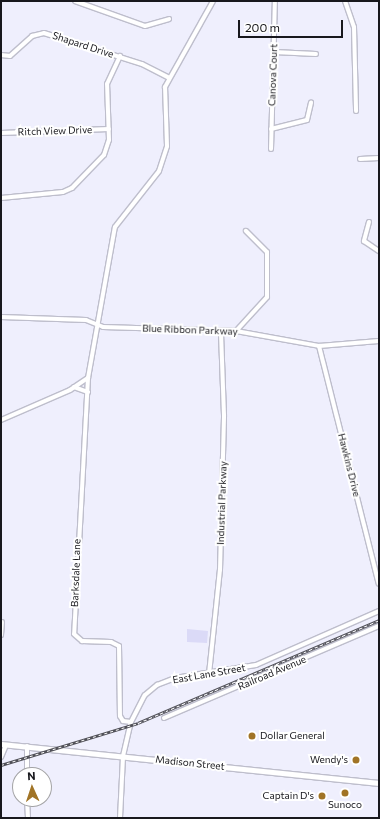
<!DOCTYPE html>
<html>
<head>
<meta charset="utf-8">
<style>
	body { margin:0 }
	#map { position:relative; width:380px; height:819px; overflow:hidden; background:#efeffd; font-family:Commissioner,sans-serif }
	div>[style] { position:absolute }
	.green>* { inset:0; background:#dbdaf7 }
	.roads { filter:drop-shadow(1px 0 #bebecc) drop-shadow(-1px 0 #bebecc) drop-shadow(0 1px #bebecc) drop-shadow(0 -1px #bebecc) }
	.minor>* { height:4px; margin:-2px; padding:0 2px; transform-origin:2px; border-radius:2px; background:#fff }
	.major>* { height:5px; margin:-2.5px; padding:0 2.5px; transform-origin:2.5px; border-radius:2.5px; background:#fff }
	.rail>* { height:2.5px; margin-top:-1.25px; transform-origin:0; background:repeating-linear-gradient(90deg,#fff 0 3px,#515158 0 6px); box-sizing:border-box; border-block:1px solid #515158 }
	.dots>* { width:11px; height:11px; translate:-50% -50%; box-sizing:border-box; border:2px solid #fff; border-radius:50% }
	span { translate:-50% -50%; white-space:nowrap; text-align:center; line-height:1.15; -webkit-text-stroke:4px #fff; paint-order:stroke }
	.street-label { font-size:10px; color:#18181d }
	.poi-label { font-size:10px; color:#18181d }
	.left { translate:0 -50%; text-align:left }
	.right { translate:-100% -50%; text-align:right }
	.frame { position:absolute; inset:0; border:2px solid #18181d; pointer-events:none }
	.north { position:absolute; left:12px; top:767px; width:40px; height:40px; box-sizing:border-box; background:#fff; border:1px solid #a3a3a5; border-radius:50%; rotate:357deg; font-size:11px; font-weight:700; line-height:16px; text-align:center; color:#18181d }
	.north::after { content:''; display:block; margin:auto; width:14px; height:18px; background:#a17426; clip-path:polygon(50% 0,100% 100%,50% 72%,0 100%) }
	.scale { position:absolute; left:238px; top:20px; width:105px; height:18px; box-sizing:border-box; border:2px solid #18181d; border-top:0; padding-left:5px; font-size:12px; line-height:14px; white-space:nowrap; color:#18181d; -webkit-text-stroke:3px #fff; paint-order:stroke }
</style>
</head>
<body>
<div id="map">
	<div class="green">
		<div style="clip-path:polygon(187px 629px,208px 631px,207px 643px,187px 642px)"></div>
	</div>
	<div class="roads">
		<div class="minor">
			<div style="left:75px;top:1px;width:74px;rotate:19.7deg"></div>
			<div style="left:145px;top:26px;width:25px;rotate:-16deg"></div>
			<div style="left:345px;top:1px;width:28px;rotate:71deg"></div>
			<div style="left:354px;top:27px;width:84px;rotate:88.6deg"></div>
			<div style="left:274px;top:52px;width:42px;rotate:2.7deg"></div>
			<div style="left:1px;top:55px;width:9px;rotate:6deg"></div>
			<div style="left:10px;top:56px;width:30px;rotate:-42deg"></div>
			<div style="left:32px;top:36px;width:12px;rotate:-14deg"></div>
			<div style="left:44px;top:33px;width:103px;rotate:17.6deg"></div>
			<div style="left:142px;top:64px;width:30px;rotate:27deg"></div>
			<div style="left:271px;top:129px;width:37px;rotate:-14deg"></div>
			<div style="left:307px;top:120px;width:18px;rotate:-77deg"></div>
			<div style="left:1px;top:133px;width:108px;rotate:-2.1deg"></div>
			<div style="left:271px;top:149px;width:148px;rotate:-88.5deg"></div>
			<div style="left:360px;top:159px;width:19px;rotate:-3deg"></div>
			<div style="left:1px;top:198px;width:62px;rotate:-5.5deg"></div>
			<div style="left:63px;top:192px;width:10px;rotate:-24deg"></div>
			<div style="left:72px;top:188px;width:46px;rotate:-45.9deg"></div>
			<div style="left:104px;top:155px;width:16px;rotate:-72deg"></div>
			<div style="left:109px;top:140px;width:56px;rotate:-92deg"></div>
			<div style="left:107px;top:84px;width:31px;rotate:-65deg"></div>
			<div style="left:369px;top:222px;width:20px;rotate:105deg"></div>
			<div style="left:364px;top:241px;width:18px;rotate:34deg"></div>
			<div style="left:1px;top:317px;width:85px;rotate:2deg"></div>
			<div style="left:86px;top:320px;width:18px;rotate:22deg"></div>
			<div style="left:103px;top:327px;width:133px;rotate:1.7deg"></div>
			<div style="left:236px;top:331px;width:84px;rotate:10.2deg"></div>
			<div style="left:319px;top:346px;width:60px;rotate:-4.8deg"></div>
			<div style="left:236px;top:331px;width:46px;rotate:-47.6deg"></div>
			<div style="left:267px;top:297px;width:45px;rotate:-90deg"></div>
			<div style="left:267px;top:252px;width:30px;rotate:-135deg"></div>
			<div style="left:319px;top:346px;width:245px;rotate:75.9deg"></div>
			<div style="left:88px;top:378px;width:256px;rotate:93.1deg"></div>
			<div style="left:74px;top:634px;width:11px;rotate:41deg"></div>
			<div style="left:82px;top:641px;width:29px;rotate:2deg"></div>
			<div style="left:111px;top:642px;width:9px;rotate:27deg"></div>
			<div style="left:119px;top:646px;width:70px;rotate:89.2deg"></div>
			<div style="left:120px;top:716px;width:6px;rotate:59deg"></div>
			<div style="left:123px;top:721px;width:8px;rotate:7deg"></div>
			<div style="left:74px;top:387px;width:15px;rotate:20deg"></div>
			<div style="left:1px;top:420px;width:75px;rotate:-23.5deg"></div>
			<div style="left:70px;top:390px;width:22px;rotate:-34deg"></div>
			<div style="left:88px;top:378px;width:153px;rotate:-79.9deg"></div>
			<div style="left:115px;top:227px;width:71px;rotate:-51.8deg"></div>
			<div style="left:159px;top:171px;width:26px;rotate:-72deg"></div>
			<div style="left:167px;top:146px;width:59px;rotate:-91.9deg"></div>
			<div style="left:165px;top:87px;width:98px;rotate:-60.8deg"></div>
			<div style="left:1px;top:635px;width:13px;rotate:-86deg"></div>
			<div style="left:209px;top:674px;width:105px;rotate:-84deg"></div>
			<div style="left:220px;top:570px;width:155px;rotate:-88.5deg"></div>
			<div style="left:224px;top:415px;width:83px;rotate:-92.1deg"></div>
			<div style="left:164px;top:718px;width:234px;rotate:-23.2deg"></div>
			<div style="left:27px;top:746px;width:29px;rotate:90deg"></div>
			<div style="left:1px;top:757px;width:13px;rotate:-67deg"></div>
			<div style="left:27px;top:799px;width:19px;rotate:87deg"></div>
			<div style="left:120px;top:818px;width:62px;rotate:-87.2deg"></div>
			<div style="left:123px;top:756px;width:35px;rotate:-77deg"></div>
			<div style="left:131px;top:722px;width:30px;rotate:-63deg"></div>
			<div style="left:145px;top:695px;width:16px;rotate:-40deg"></div>
			<div style="left:157px;top:685px;width:19px;rotate:-21deg"></div>
			<div style="left:175px;top:678px;width:82px;rotate:-9.1deg"></div>
			<div style="left:256px;top:665px;width:134px;rotate:-23.7deg"></div>
		</div>
		<div class="major">
			<div style="left:1px;top:744px;width:380px;rotate:5.9deg"></div>
		</div>
	</div>
	<div class="rail">
		<div style="left:1px;top:765px;width:143px;rotate:-17deg"></div>
		<div style="left:138px;top:723px;width:262px;rotate:-23.1deg"></div>
	</div>
	<div class="dots">
		<div style="left:252px;top:736px;background:#a17426"></div>
		<div style="left:356px;top:760px;background:#a17426"></div>
		<div style="left:345px;top:793px;background:#a17426"></div>
		<div style="left:322px;top:796px;background:#a17426"></div>
	</div>
	<div class="street-label">
		<span style="left:83px;top:45px;rotate:18deg">Shapard Drive</span>
		<span style="left:273px;top:75px;rotate:-88deg">Canova Court</span>
		<span style="left:55px;top:131px;rotate:-2deg">Ritch View Drive</span>
		<span style="left:190px;top:330px;rotate:2deg">Blue Ribbon Parkway</span>
		<span style="left:349px;top:465px;rotate:76deg">Hawkins Drive</span>
		<span style="left:222px;top:503px;rotate:-88deg">Industrial Parkway</span>
		<span style="left:76px;top:573px;rotate:-88deg">Barksdale Lane</span>
		<span style="left:272px;top:673px;rotate:-23deg">Railroad Avenue</span>
		<span style="left:209px;top:674px;rotate:-10deg">East Lane Street</span>
		<span style="left:190px;top:763px;rotate:6deg">Madison Street</span>
	</div>
	<div class="poi-label">
		<span class="left" style="left:260px;top:736px">Dollar General</span>
		<span class="right" style="left:348px;top:760px">Wendy's</span>
		<span class="right" style="left:314px;top:796px">Captain D's</span>
		<span style="left:345px;top:805px">Sunoco</span>
	</div>
	<div class="frame"></div>
	<div class="north">N</div>
	<div class="scale">200 m</div>
</div>
</body>
</html>
